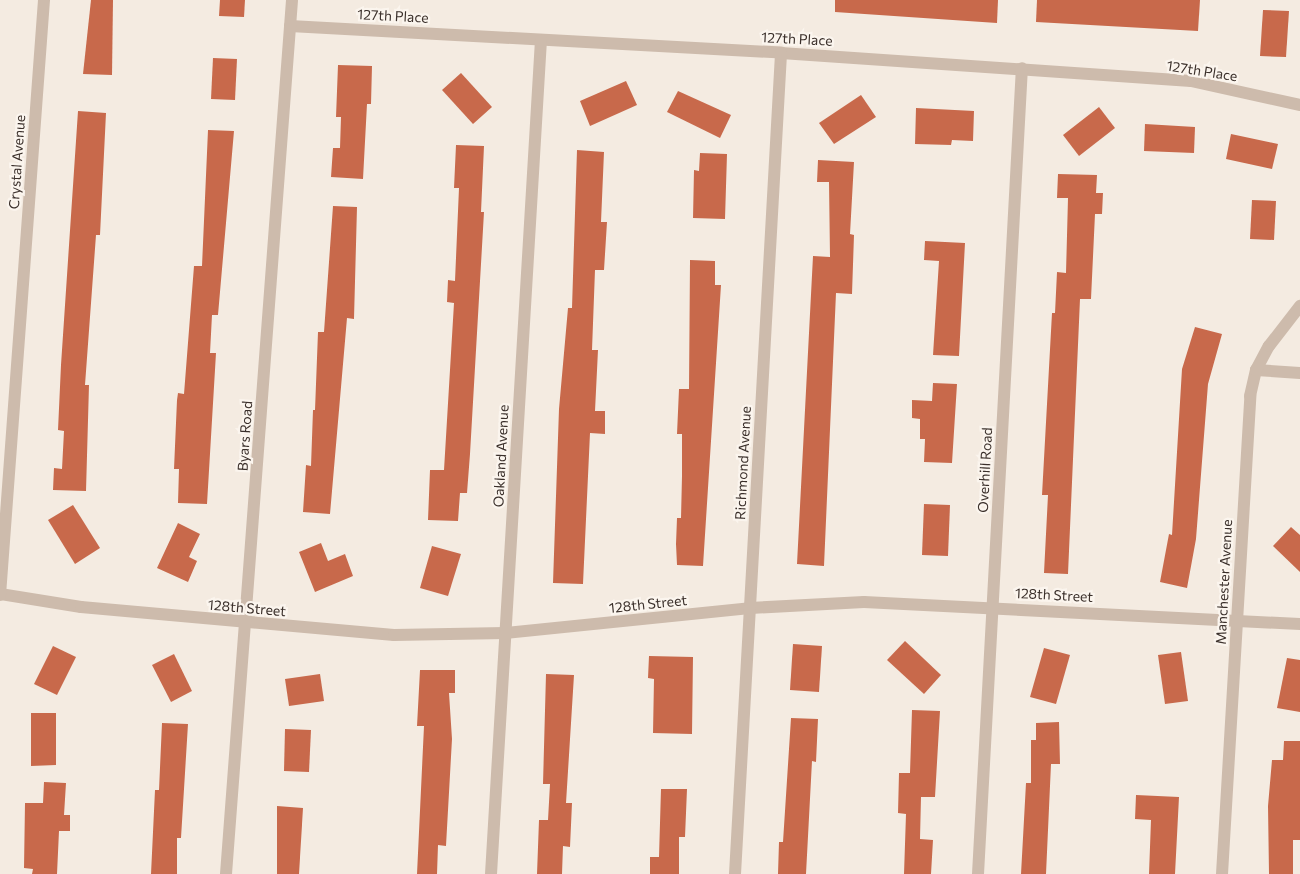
<!DOCTYPE html>
<html>
<head>
<meta charset="utf-8">
<style>
	body { margin:0 }
	#map { position:relative; width:1300px; height:874px; overflow:hidden; background:#f4ebe1; font-family:Commissioner,sans-serif }
	div>[style] { position:absolute }
	.building>* { inset:0; background:#c8694b }
	.minor>* { height:12px; margin:-6px; padding:0 6px; transform-origin:6px; border-radius:6px; background:#cdbbac }
	.tertiary>* { height:12px; margin:-6px; padding:0 6px; transform-origin:6px; border-radius:6px; background:#cdbbac }
	span { translate:-50% -50%; white-space:nowrap; text-align:center; line-height:1.15; -webkit-text-stroke:4.5px #fbf5ee; paint-order:stroke }
	.street-label { font-size:14px; color:#3b302b }
</style>
</head>
<body>
<div id="map">
	<div class="building">
		<div style="clip-path:polygon(91px 0,113px 0,112px 75px,83px 74px)"></div>
		<div style="clip-path:polygon(220px 0,245px 0,244px 17px,219px 16px)"></div>
		<div style="clip-path:polygon(835px 0,998px 0,997px 23px,835px 12px)"></div>
		<div style="clip-path:polygon(1037px 0,1200px 0,1198px 31px,1036px 22px)"></div>
		<div style="clip-path:polygon(1263px 10px,1289px 11px,1286px 57px,1260px 56px)"></div>
		<div style="clip-path:polygon(213px 58px,237px 59px,235px 100px,211px 99px)"></div>
		<div style="clip-path:polygon(338px 65px,372px 66px,371px 104px,367px 104px,363px 179px,331px 177px,333px 148px,340px 148px,341px 117px,336px 117px)"></div>
		<div style="clip-path:polygon(461px 73px,492px 107px,473px 124px,442px 90px)"></div>
		<div style="clip-path:polygon(626px 81px,637px 105px,590px 126px,580px 101px)"></div>
		<div style="clip-path:polygon(678px 91px,731px 115px,720px 138px,667px 112px)"></div>
		<div style="clip-path:polygon(861px 95px,876px 117px,834px 144px,819px 123px)"></div>
		<div style="clip-path:polygon(1099px 107px,1115px 128px,1079px 156px,1063px 135px)"></div>
		<div style="clip-path:polygon(916px 108px,974px 111px,973px 141px,952px 140px,951px 145px,915px 144px)"></div>
		<div style="clip-path:polygon(78px 111px,106px 113px,100px 235px,96px 235px,85px 385px,89px 385px,86px 491px,53px 490px,54px 468px,62px 469px,64px 431px,58px 430px,61px 365px)"></div>
		<div style="clip-path:polygon(1145px 124px,1195px 127px,1194px 153px,1144px 151px)"></div>
		<div style="clip-path:polygon(208px 130px,234px 131px,218px 315px,212px 315px,210px 353px,216px 353px,207px 504px,178px 503px,179px 469px,174px 469px,177px 400px,178px 393px,184px 394px,194px 266px,202px 266px)"></div>
		<div style="clip-path:polygon(1231px 134px,1278px 144px,1272px 169px,1226px 159px)"></div>
		<div style="clip-path:polygon(456px 145px,484px 146px,481px 212px,484px 212px,470px 454px,467px 493px,460px 493px,458px 521px,428px 520px,430px 470px,444px 470px,454px 303px,447px 302px,448px 280px,455px 281px,459px 188px,454px 188px)"></div>
		<div style="clip-path:polygon(577px 150px,604px 152px,601px 222px,607px 222px,604px 270px,595px 270px,592px 350px,598px 350px,595px 411px,605px 411px,605px 434px,590px 433px,583px 584px,553px 583px,559px 409px,568px 308px,572px 308px)"></div>
		<div style="clip-path:polygon(700px 153px,727px 154px,725px 219px,693px 218px,694px 170px,699px 171px)"></div>
		<div style="clip-path:polygon(818px 160px,854px 162px,850px 234px,854px 235px,852px 294px,836px 293px,824px 566px,797px 564px,813px 256px,830px 257px,829px 182px,817px 182px)"></div>
		<div style="clip-path:polygon(1058px 174px,1097px 175px,1096px 193px,1103px 193px,1102px 214px,1095px 214px,1091px 299px,1080px 299px,1068px 574px,1044px 573px,1048px 495px,1042px 495px,1052px 313px,1055px 313px,1057px 272px,1066px 273px,1068px 198px,1057px 198px)"></div>
		<div style="clip-path:polygon(1252px 200px,1276px 201px,1274px 240px,1250px 239px)"></div>
		<div style="clip-path:polygon(333px 206px,357px 207px,354px 319px,347px 318px,330px 514px,303px 512px,306px 465px,311px 466px,313px 410px,315px 410px,318px 332px,324px 332px)"></div>
		<div style="clip-path:polygon(925px 241px,965px 243px,959px 356px,933px 355px,939px 261px,924px 260px)"></div>
		<div style="clip-path:polygon(690px 260px,715px 261px,715px 285px,721px 285px,703px 566px,677px 565px,676px 544px,677px 518px,681px 518px,682px 476px,682px 434px,677px 434px,679px 389px,689px 389px)"></div>
		<div style="clip-path:polygon(1195px 327px,1222px 334px,1208px 384px,1196px 539px,1187px 588px,1160px 582px,1169px 534px,1172px 535px,1182px 369px)"></div>
		<div style="clip-path:polygon(933px 383px,957px 384px,952px 463px,924px 462px,925px 439px,920px 439px,920px 419px,912px 418px,912px 400px,932px 401px)"></div>
		<div style="clip-path:polygon(924px 504px,950px 505px,948px 556px,922px 555px)"></div>
		<div style="clip-path:polygon(73px 505px,100px 548px,75px 564px,48px 520px)"></div>
		<div style="clip-path:polygon(178px 523px,200px 534px,189px 557px,197px 561px,188px 582px,157px 568px)"></div>
		<div style="clip-path:polygon(1291px 527px,1300px 535px,1300px 572px,1273px 546px)"></div>
		<div style="clip-path:polygon(321px 543px,328px 561px,345px 554px,353px 576px,315px 592px,299px 552px)"></div>
		<div style="clip-path:polygon(432px 546px,461px 554px,448px 596px,420px 588px)"></div>
		<div style="clip-path:polygon(905px 641px,941px 675px,924px 694px,887px 660px)"></div>
		<div style="clip-path:polygon(793px 644px,822px 646px,819px 692px,790px 690px)"></div>
		<div style="clip-path:polygon(53px 646px,76px 657px,57px 695px,34px 684px)"></div>
		<div style="clip-path:polygon(1044px 648px,1070px 655px,1056px 704px,1030px 697px)"></div>
		<div style="clip-path:polygon(1181px 652px,1188px 701px,1165px 704px,1158px 655px)"></div>
		<div style="clip-path:polygon(174px 654px,192px 691px,171px 702px,152px 665px)"></div>
		<div style="clip-path:polygon(649px 656px,693px 657px,692px 734px,653px 733px,654px 679px,648px 678px)"></div>
		<div style="clip-path:polygon(1287px 658px,1300px 660px,1300px 712px,1277px 708px)"></div>
		<div style="clip-path:polygon(420px 670px,455px 670px,455px 693px,449px 693px,452px 739px,446px 846px,438px 845px,437px 874px,417px 874px,424px 726px,417px 726px)"></div>
		<div style="clip-path:polygon(320px 674px,324px 701px,289px 706px,285px 679px)"></div>
		<div style="clip-path:polygon(546px 674px,574px 675px,566px 803px,572px 803px,570px 847px,563px 846px,562px 874px,537px 874px,539px 820px,548px 820px,550px 784px,543px 784px)"></div>
		<div style="clip-path:polygon(912px 710px,940px 711px,935px 797px,921px 797px,920px 839px,933px 840px,931px 874px,904px 874px,906px 814px,898px 813px,899px 773px,910px 773px)"></div>
		<div style="clip-path:polygon(31px 713px,56px 713px,56px 765px,31px 766px)"></div>
		<div style="clip-path:polygon(791px 718px,818px 719px,816px 762px,812px 761px,806px 874px,778px 874px,779px 842px,783px 842px)"></div>
		<div style="clip-path:polygon(1059px 722px,1060px 764px,1051px 764px,1046px 874px,1021px 874px,1026px 783px,1031px 783px,1031px 740px,1036px 740px,1036px 723px)"></div>
		<div style="clip-path:polygon(162px 723px,188px 724px,181px 838px,177px 838px,177px 874px,151px 874px,155px 790px,159px 790px)"></div>
		<div style="clip-path:polygon(285px 729px,311px 730px,309px 772px,284px 771px)"></div>
		<div style="clip-path:polygon(1284px 741px,1300px 741px,1300px 840px,1293px 840px,1293px 874px,1269px 874px,1268px 806px,1272px 760px,1283px 760px)"></div>
		<div style="clip-path:polygon(44px 782px,66px 783px,64px 815px,70px 815px,70px 831px,59px 831px,57px 874px,32px 874px,33px 869px,24px 868px,25px 803px,43px 803px)"></div>
		<div style="clip-path:polygon(661px 789px,687px 789px,685px 837px,679px 837px,679px 874px,650px 874px,650px 857px,659px 857px)"></div>
		<div style="clip-path:polygon(1136px 795px,1179px 797px,1175px 874px,1149px 874px,1151px 820px,1135px 819px)"></div>
		<div style="clip-path:polygon(277px 806px,303px 808px,299px 874px,277px 874px)"></div>
	</div>
	<div class="minor">
		<div style="left:290px;top:26px;width:492px;rotate:3.1deg"></div>
		<div style="left:781px;top:53px;width:411px;rotate:3.9deg"></div>
		<div style="left:1191px;top:81px;width:112px;rotate:12.4deg"></div>
		<div style="left:1256px;top:370px;width:44px;rotate:3.9deg"></div>
		<div style="left:0;top:594px;width:82px;rotate:9.1deg"></div>
		<div style="left:81px;top:607px;width:314px;rotate:5.1deg"></div>
		<div style="left:394px;top:635px;width:111px;rotate:-1deg"></div>
		<div style="left:505px;top:633px;width:246px;rotate:-5.8deg"></div>
		<div style="left:750px;top:608px;width:114px;rotate:-3deg"></div>
		<div style="left:864px;top:602px;width:437px;rotate:2.9deg"></div>
		<div style="left:0;top:595px;width:597px;rotate:-85.77deg"></div>
		<div style="left:491px;top:874px;width:835px;rotate:-86.57deg"></div>
		<div style="left:735px;top:874px;width:822px;rotate:-86.79deg"></div>
		<div style="left:978px;top:874px;width:807px;rotate:-86.88deg"></div>
		<div style="left:1222px;top:874px;width:479px;rotate:-86.6deg"></div>
		<div style="left:1250px;top:396px;width:27px;rotate:-77deg"></div>
		<div style="left:1256px;top:370px;width:27px;rotate:-62deg"></div>
		<div style="left:1269px;top:346px;width:51px;rotate:-52.2deg"></div>
	</div>
	<div class="tertiary">
		<div style="left:226px;top:874px;width:876px;rotate:-85.68deg"></div>
	</div>
	<div class="street-label">
		<span style="left:393px;top:16px;rotate:3deg">127th Place</span>
		<span style="left:797px;top:39px;rotate:3deg">127th Place</span>
		<span style="left:1202px;top:71px;rotate:9deg">127th Place</span>
		<span style="left:17px;top:162px;rotate:-86deg">Crystal Avenue</span>
		<span style="left:245px;top:436px;rotate:-86deg">Byars Road</span>
		<span style="left:501px;top:456px;rotate:-87deg">Oakland Avenue</span>
		<span style="left:743px;top:463px;rotate:-87deg">Richmond Avenue</span>
		<span style="left:985px;top:470px;rotate:-87deg">Overhill Road</span>
		<span style="left:1224px;top:582px;rotate:-87deg">Manchester Avenue</span>
		<span style="left:1054px;top:595px;rotate:3deg">128th Street</span>
		<span style="left:648px;top:604px;rotate:-6deg">128th Street</span>
		<span style="left:247px;top:608px;rotate:5deg">128th Street</span>
	</div>
</div>
</body>
</html>
